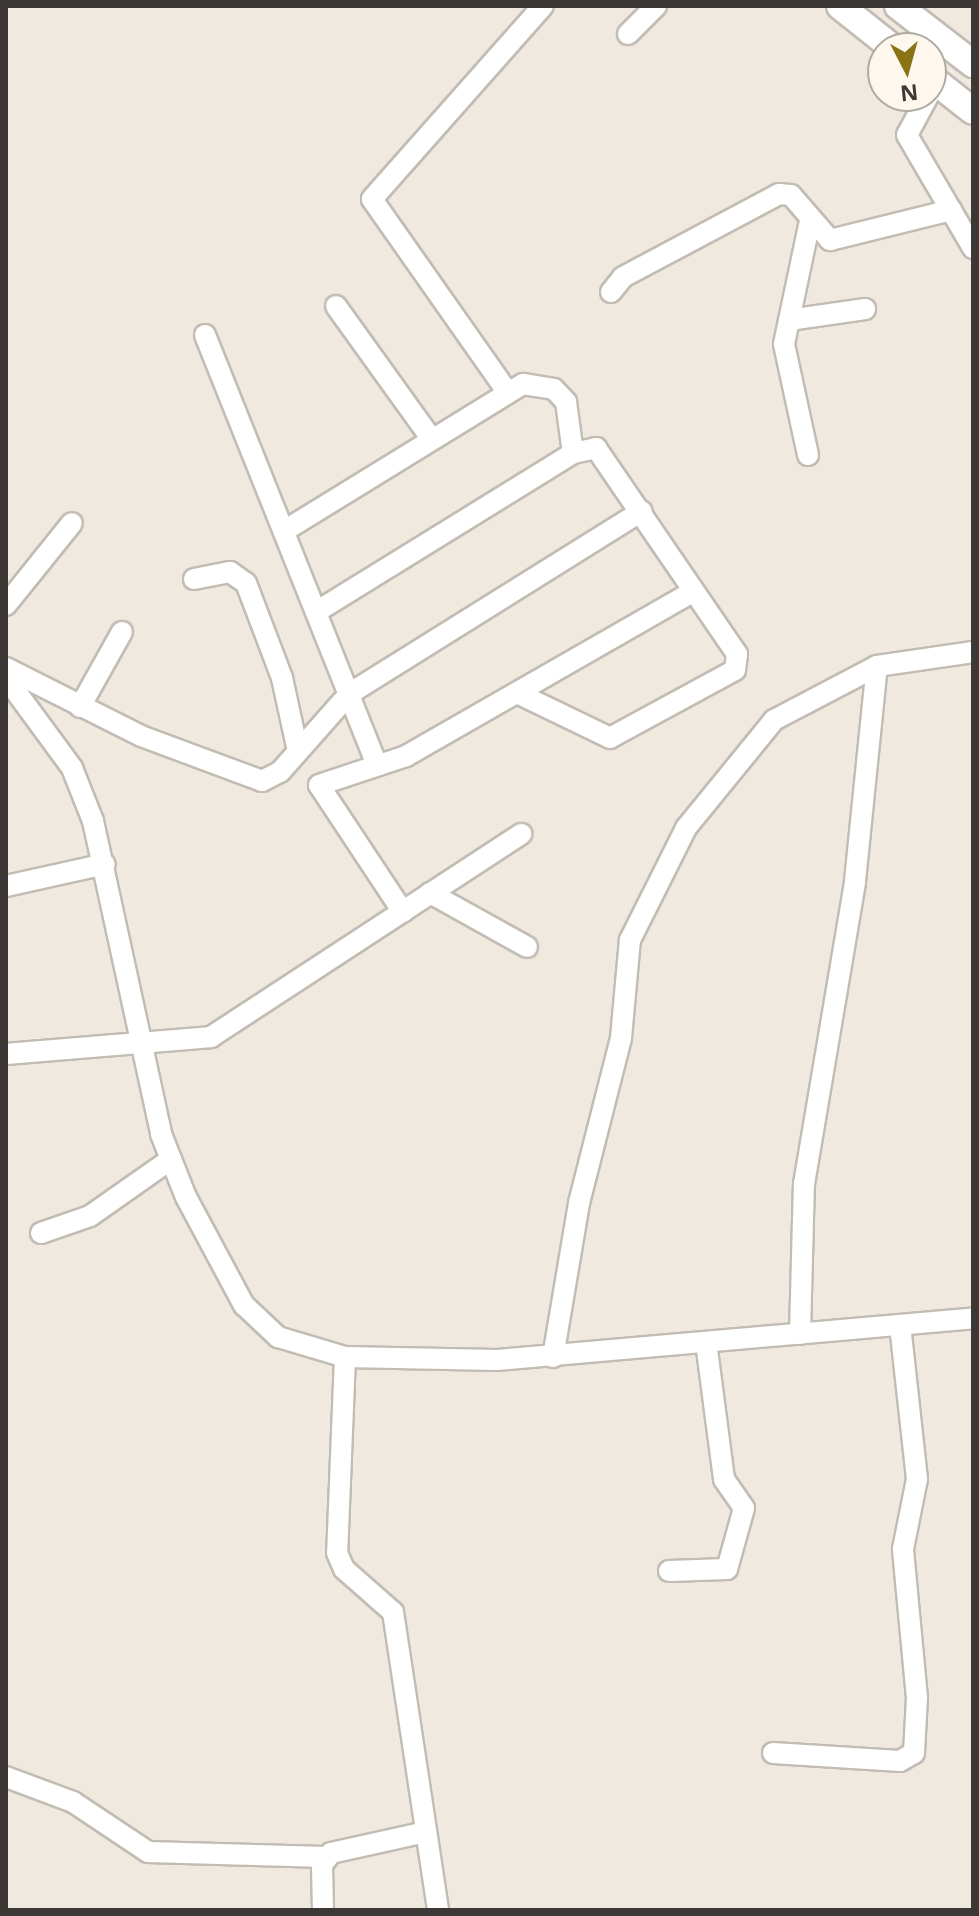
<!DOCTYPE html>
<html>
<head>
<meta charset="utf-8">
<style>
	body { margin:0 }
	#map { position:relative; width:979px; height:1916px; overflow:hidden; background:#f0e9e0; font-family:"Noto Sans",sans-serif }
	div>[style] { position:absolute }
	.roads { filter:drop-shadow(2px 0 #c2bcb3) drop-shadow(-2px 0 #c2bcb3) drop-shadow(0 2px #c2bcb3) drop-shadow(0 -2px #c2bcb3) }
	.minor>* { height:20px; margin:-10px; padding:0 10px; transform-origin:10px; border-radius:10px; background:#fff }
	.major>* { height:26px; margin:-13px; padding:0 13px; transform-origin:13px; border-radius:13px; background:#fff }
	span { translate:-50% -50%; white-space:nowrap; text-align:center; line-height:1.15; -webkit-text-stroke:8px #fdf7ed; paint-order:stroke }
	.frame { position:absolute; inset:0; border:8px solid #3b3835; pointer-events:none }
	.north { position:absolute; left:867px; top:32px; width:80px; height:80px; box-sizing:border-box; background:#fdf7ed; border:2px solid #afaba3; border-radius:50%; rotate:174deg; font-size:22px; font-weight:700; line-height:32px; text-align:center; color:#3b3835 }
	.north::after { content:''; display:block; margin:auto; width:28px; height:36px; background:#897315; clip-path:polygon(50% 0,100% 100%,50% 72%,0 100%) }
</style>
</head>
<body>
<div id="map">
	<div class="roads">
		<div class="minor">
			<div style="left:628px;top:34px;width:40px;rotate:-45deg"></div>
			<div style="left:928px;top:96px;width:44px;rotate:118.3deg"></div>
			<div style="left:907px;top:135px;width:131px;rotate:59.7deg"></div>
			<div style="left:611px;top:292px;width:19px;rotate:-51deg"></div>
			<div style="left:623px;top:277px;width:177px;rotate:-28deg"></div>
			<div style="left:779px;top:194px;width:12px;rotate:5deg"></div>
			<div style="left:791px;top:195px;width:60px;rotate:49.1deg"></div>
			<div style="left:830px;top:240px;width:125px;rotate:-13.9deg"></div>
			<div style="left:336px;top:306px;width:163px;rotate:54.3deg"></div>
			<div style="left:789px;top:320px;width:77px;rotate:-8.2deg"></div>
			<div style="left:205px;top:335px;width:463px;rotate:68.2deg"></div>
			<div style="left:506px;top:390px;width:233px;rotate:-125.1deg"></div>
			<div style="left:372px;top:199px;width:258px;rotate:-48.5deg"></div>
			<div style="left:808px;top:455px;width:114px;rotate:-102.2deg"></div>
			<div style="left:784px;top:344px;width:126px;rotate:-78.1deg"></div>
			<div style="left:284px;top:531px;width:281px;rotate:-31.6deg"></div>
			<div style="left:523px;top:384px;width:31px;rotate:9deg"></div>
			<div style="left:554px;top:389px;width:18px;rotate:47deg"></div>
			<div style="left:566px;top:402px;width:51px;rotate:82.2deg"></div>
			<div style="left:194px;top:579px;width:37px;rotate:-11deg"></div>
			<div style="left:230px;top:572px;width:19px;rotate:35deg"></div>
			<div style="left:246px;top:583px;width:102px;rotate:69.2deg"></div>
			<div style="left:282px;top:678px;width:71px;rotate:77.7deg"></div>
			<div style="left:6px;top:605px;width:105px;rotate:-51.2deg"></div>
			<div style="left:316px;top:612px;width:302px;rotate:-31.7deg"></div>
			<div style="left:573px;top:453px;width:24px;rotate:-12deg"></div>
			<div style="left:596px;top:448px;width:250px;rotate:55.6deg"></div>
			<div style="left:737px;top:654px;width:16px;rotate:97deg"></div>
			<div style="left:735px;top:670px;width:142px;rotate:151.5deg"></div>
			<div style="left:610px;top:738px;width:103px;rotate:-154.2deg"></div>
			<div style="left:6px;top:668px;width:151px;rotate:26.7deg"></div>
			<div style="left:141px;top:736px;width:129px;rotate:20.4deg"></div>
			<div style="left:262px;top:781px;width:20px;rotate:-27deg"></div>
			<div style="left:280px;top:772px;width:104px;rotate:-48.5deg"></div>
			<div style="left:349px;top:694px;width:345px;rotate:-32deg"></div>
			<div style="left:6px;top:678px;width:112px;rotate:53.7deg"></div>
			<div style="left:72px;top:768px;width:57px;rotate:68.4deg"></div>
			<div style="left:93px;top:821px;width:320px;rotate:77.7deg"></div>
			<div style="left:161px;top:1134px;width:68px;rotate:68.4deg"></div>
			<div style="left:186px;top:1197px;width:123px;rotate:61.8deg"></div>
			<div style="left:244px;top:1305px;width:47px;rotate:43.3deg"></div>
			<div style="left:278px;top:1337px;width:70px;rotate:16.6deg"></div>
			<div style="left:345px;top:1357px;width:152px;rotate:1.1deg"></div>
			<div style="left:497px;top:1360px;width:478px;rotate:-5deg"></div>
			<div style="left:80px;top:707px;width:86px;rotate:-60.8deg"></div>
			<div style="left:6px;top:886px;width:101px;rotate:-12.5deg"></div>
			<div style="left:430px;top:893px;width:111px;rotate:29.1deg"></div>
			<div style="left:403px;top:912px;width:152px;rotate:-123.5deg"></div>
			<div style="left:319px;top:785px;width:92px;rotate:-18.4deg"></div>
			<div style="left:406px;top:756px;width:330px;rotate:-29.8deg"></div>
			<div style="left:6px;top:1054px;width:206px;rotate:-4.7deg"></div>
			<div style="left:211px;top:1037px;width:371px;rotate:-33.2deg"></div>
			<div style="left:41px;top:1233px;width:52px;rotate:-19.1deg"></div>
			<div style="left:90px;top:1216px;width:99px;rotate:-35.1deg"></div>
			<div style="left:800px;top:1334px;width:150px;rotate:-88.5deg"></div>
			<div style="left:804px;top:1184px;width:307px;rotate:-80.4deg"></div>
			<div style="left:855px;top:881px;width:216px;rotate:-84.2deg"></div>
			<div style="left:345px;top:1357px;width:196px;rotate:92.3deg"></div>
			<div style="left:337px;top:1553px;width:17px;rotate:66deg"></div>
			<div style="left:344px;top:1569px;width:65px;rotate:41.3deg"></div>
			<div style="left:393px;top:1612px;width:301px;rotate:81.4deg"></div>
			<div style="left:553px;top:1357px;width:156px;rotate:-80.4deg"></div>
			<div style="left:579px;top:1203px;width:170px;rotate:-75.7deg"></div>
			<div style="left:621px;top:1038px;width:98px;rotate:-84.8deg"></div>
			<div style="left:630px;top:940px;width:125px;rotate:-63.4deg"></div>
			<div style="left:686px;top:828px;width:139px;rotate:-50.8deg"></div>
			<div style="left:774px;top:720px;width:116px;rotate:-27.7deg"></div>
			<div style="left:877px;top:666px;width:97px;rotate:-8.3deg"></div>
			<div style="left:669px;top:1571px;width:58px;rotate:-2deg"></div>
			<div style="left:727px;top:1569px;width:63px;rotate:-74.4deg"></div>
			<div style="left:744px;top:1508px;width:35px;rotate:-125deg"></div>
			<div style="left:724px;top:1479px;width:137px;rotate:-97.5deg"></div>
			<div style="left:773px;top:1753px;width:127px;rotate:3.6deg"></div>
			<div style="left:900px;top:1761px;width:16px;rotate:-30deg"></div>
			<div style="left:914px;top:1753px;width:55px;rotate:-86.9deg"></div>
			<div style="left:917px;top:1698px;width:150px;rotate:-95.4deg"></div>
			<div style="left:903px;top:1549px;width:71px;rotate:-78.7deg"></div>
			<div style="left:917px;top:1479px;width:155px;rotate:-96.3deg"></div>
			<div style="left:6px;top:1777px;width:72px;rotate:20.5deg"></div>
			<div style="left:73px;top:1802px;width:90px;rotate:33.7deg"></div>
			<div style="left:148px;top:1852px;width:178px;rotate:1.6deg"></div>
			<div style="left:323px;top:1910px;width:45px;rotate:-91.3deg"></div>
			<div style="left:322px;top:1865px;width:15px;rotate:-53deg"></div>
			<div style="left:331px;top:1853px;width:97px;rotate:-12.5deg"></div>
		</div>
		<div class="major">
			<div style="left:840px;top:6px;width:68px;rotate:38.4deg"></div>
			<div style="left:898px;top:6px;width:95px;rotate:37.7deg"></div>
			<div style="left:931px;top:78px;width:53px;rotate:38.2deg"></div>
		</div>
	</div>
	<div class="frame"></div>
	<div class="north">N</div>
</div>
</body>
</html>
